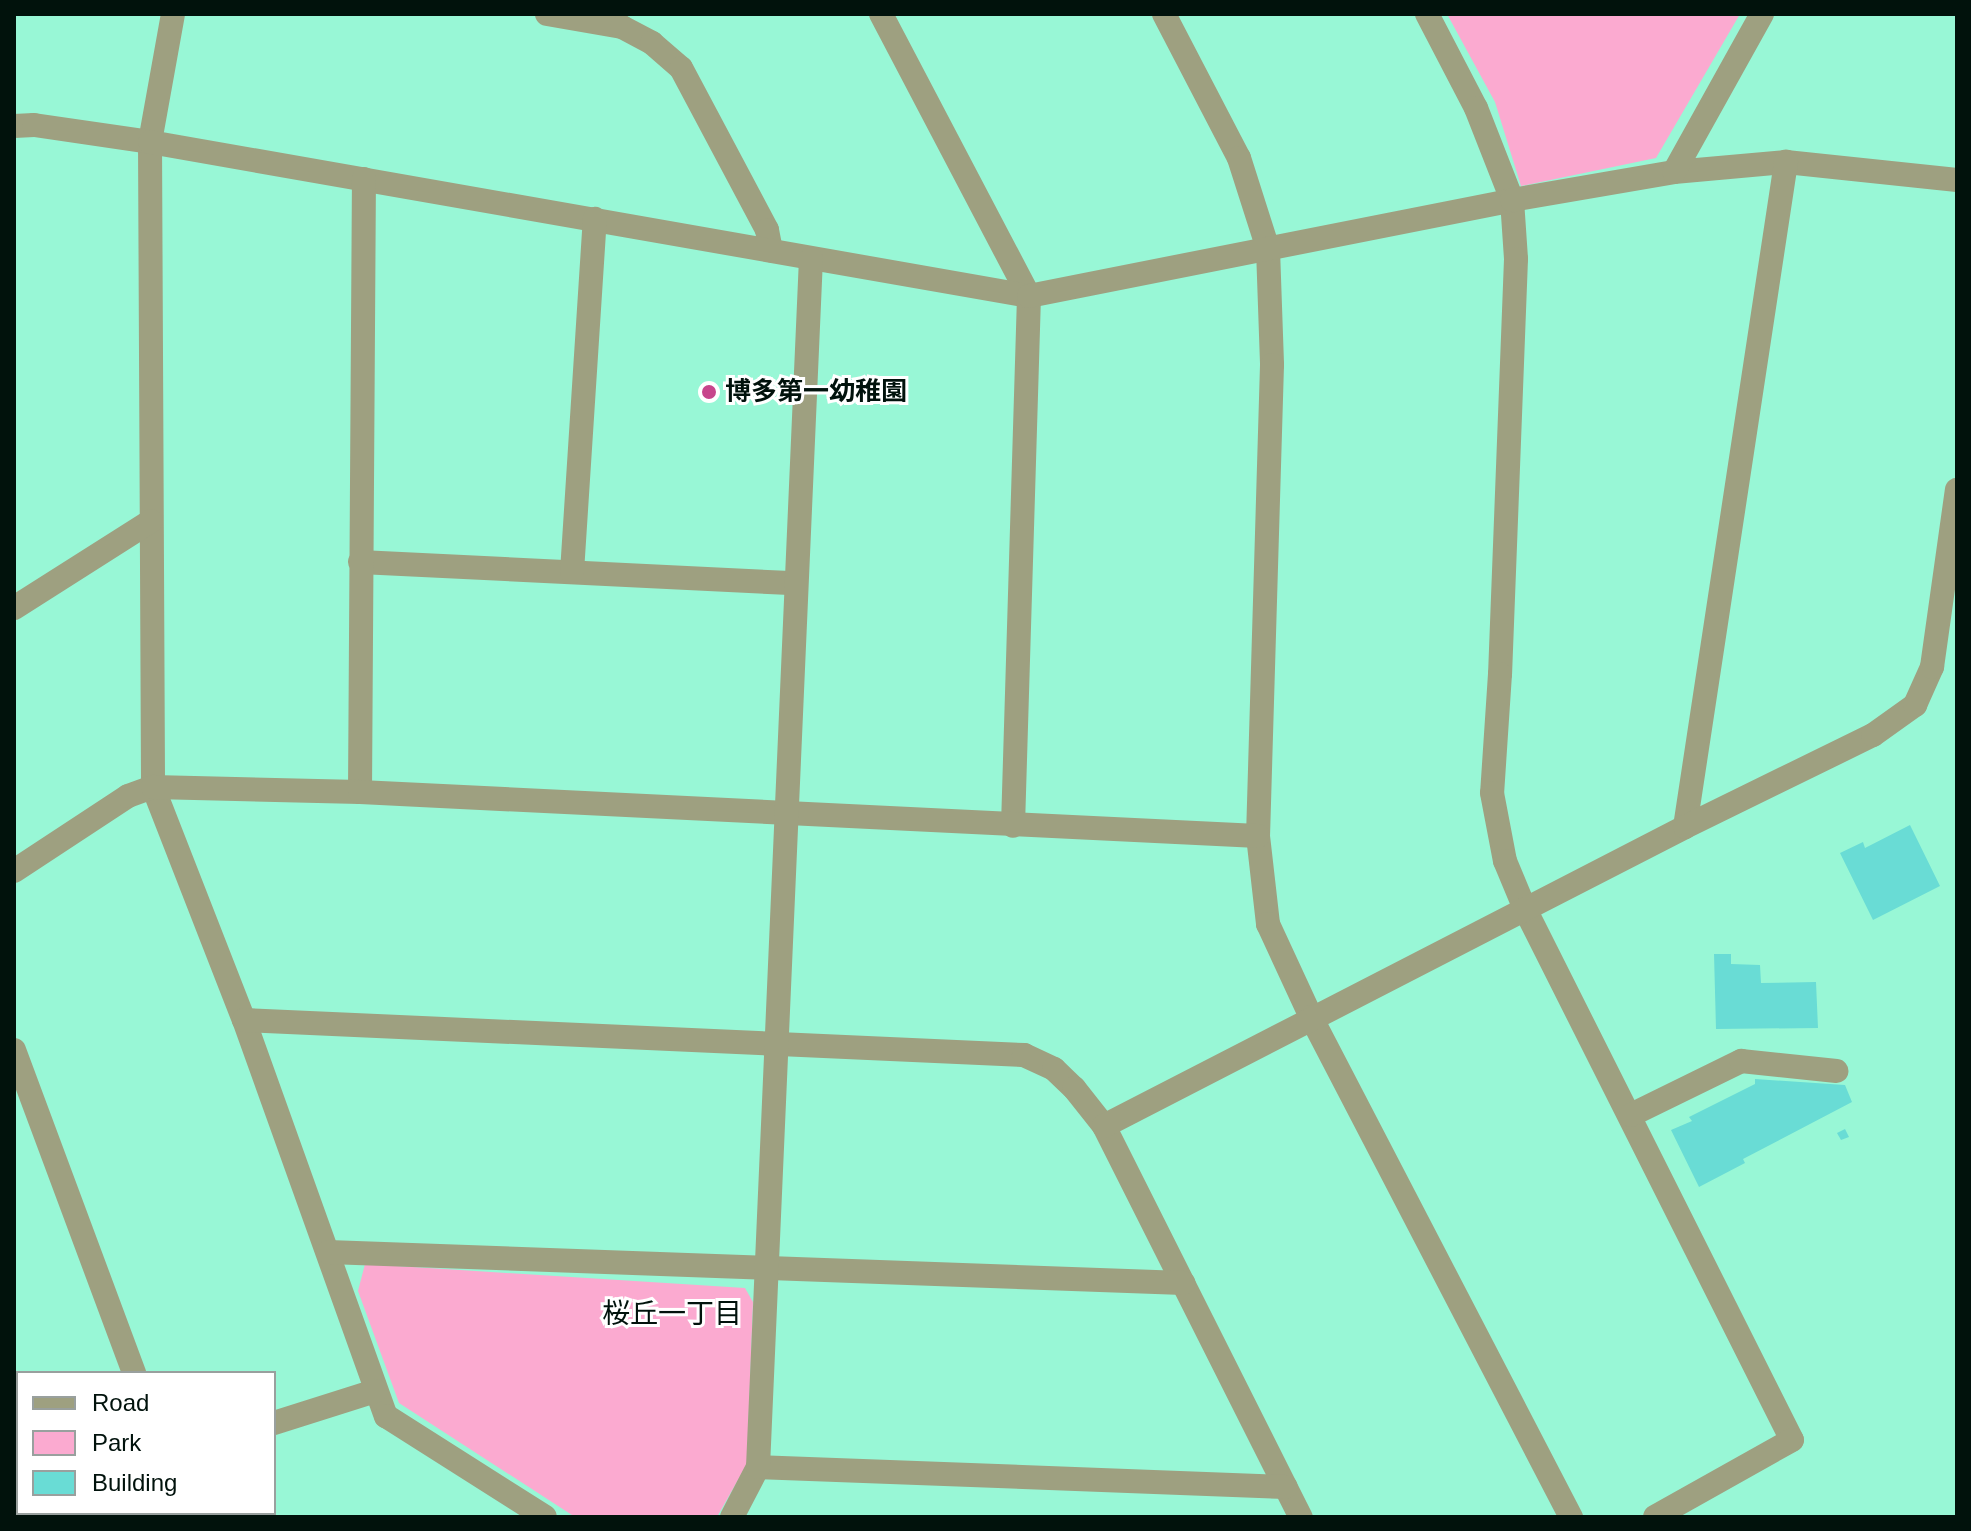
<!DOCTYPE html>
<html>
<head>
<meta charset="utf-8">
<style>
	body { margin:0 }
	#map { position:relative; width:1971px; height:1531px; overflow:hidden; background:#98f7d6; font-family:Arial,"Noto Sans JP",sans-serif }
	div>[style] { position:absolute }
	.green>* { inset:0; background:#fbaad0 }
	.building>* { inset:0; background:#69dcd5 }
	.minor>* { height:24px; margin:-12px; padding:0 12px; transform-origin:12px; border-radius:12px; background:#9ea080 }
	.dots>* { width:22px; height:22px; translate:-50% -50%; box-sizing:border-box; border:4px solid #fff; border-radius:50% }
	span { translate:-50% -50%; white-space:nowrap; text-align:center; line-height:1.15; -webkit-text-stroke:6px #fff; paint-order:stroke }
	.poi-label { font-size:26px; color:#01120c; font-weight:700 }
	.left { translate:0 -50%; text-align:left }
	.neighbourhood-label { font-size:28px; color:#01120c }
	.frame { position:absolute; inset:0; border:16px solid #01120c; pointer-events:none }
	.legend { position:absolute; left:16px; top:1371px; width:260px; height:144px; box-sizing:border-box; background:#fff; border:2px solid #99a09e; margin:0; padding:10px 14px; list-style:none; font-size:24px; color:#01120c }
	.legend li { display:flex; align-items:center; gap:16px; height:40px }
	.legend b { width:40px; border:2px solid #99a09e }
</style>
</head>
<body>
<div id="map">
	<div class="green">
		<div style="clip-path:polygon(1447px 14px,1740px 14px,1656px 158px,1521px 186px,1495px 102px)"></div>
		<div style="clip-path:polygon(365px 1264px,745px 1288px,753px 1302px,747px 1464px,717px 1517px,575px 1517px,399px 1403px,358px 1291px)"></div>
	</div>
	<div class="building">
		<div style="clip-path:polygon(1910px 825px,1940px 886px,1873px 920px,1840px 853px,1863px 842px,1865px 848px)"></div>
		<div style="clip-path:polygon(1714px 954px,1731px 954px,1731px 964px,1760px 965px,1761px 983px,1816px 982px,1818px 1028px,1716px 1029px)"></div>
		<div style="clip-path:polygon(1755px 1079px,1845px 1085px,1852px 1102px,1743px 1159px,1745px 1163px,1699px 1187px,1671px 1130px,1692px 1121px,1689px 1117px,1755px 1084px)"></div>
		<div style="clip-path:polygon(1845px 1129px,1849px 1137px,1841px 1140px,1837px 1133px)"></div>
	</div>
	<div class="minor">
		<div style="left:173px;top:14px;width:130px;rotate:100.2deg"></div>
		<div style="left:150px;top:142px;width:645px;rotate:89.73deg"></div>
		<div style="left:153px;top:787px;width:250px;rotate:68.7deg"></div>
		<div style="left:244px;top:1020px;width:421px;rotate:70.3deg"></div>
		<div style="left:386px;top:1416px;width:188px;rotate:32.4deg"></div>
		<div style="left:547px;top:14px;width:76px;rotate:9.8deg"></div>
		<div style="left:622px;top:27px;width:34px;rotate:28deg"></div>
		<div style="left:652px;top:43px;width:38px;rotate:41deg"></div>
		<div style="left:681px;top:68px;width:183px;rotate:62deg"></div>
		<div style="left:767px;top:230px;width:21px;rotate:79deg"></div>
		<div style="left:881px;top:14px;width:318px;rotate:62.3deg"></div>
		<div style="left:1029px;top:296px;width:530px;rotate:91.73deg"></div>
		<div style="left:1164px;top:14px;width:162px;rotate:62.5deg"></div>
		<div style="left:1239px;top:158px;width:96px;rotate:72.3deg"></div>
		<div style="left:1268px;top:249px;width:116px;rotate:88deg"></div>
		<div style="left:1272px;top:365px;width:471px;rotate:91.7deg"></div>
		<div style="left:1258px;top:836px;width:89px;rotate:83.5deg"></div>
		<div style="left:1268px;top:924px;width:102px;rotate:65.2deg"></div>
		<div style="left:1311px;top:1017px;width:564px;rotate:62.53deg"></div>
		<div style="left:1427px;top:14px;width:106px;rotate:62.5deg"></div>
		<div style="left:1476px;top:108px;width:99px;rotate:68.6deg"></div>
		<div style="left:1512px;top:200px;width:59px;rotate:86.1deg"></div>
		<div style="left:1516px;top:259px;width:415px;rotate:92.2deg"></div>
		<div style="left:1500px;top:674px;width:119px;rotate:93.8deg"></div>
		<div style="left:1492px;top:793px;width:69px;rotate:79.2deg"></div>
		<div style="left:1505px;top:861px;width:52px;rotate:67.4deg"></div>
		<div style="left:1525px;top:909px;width:594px;rotate:63.31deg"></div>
		<div style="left:1792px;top:1440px;width:157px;rotate:150.7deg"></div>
		<div style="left:14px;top:126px;width:20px;rotate:-3deg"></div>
		<div style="left:34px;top:125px;width:117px;rotate:8.3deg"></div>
		<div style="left:150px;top:142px;width:892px;rotate:9.94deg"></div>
		<div style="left:1029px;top:296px;width:492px;rotate:-11.2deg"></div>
		<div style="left:1512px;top:200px;width:164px;rotate:-9.8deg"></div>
		<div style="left:1674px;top:172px;width:112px;rotate:-5.1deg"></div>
		<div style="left:1786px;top:162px;width:172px;rotate:6deg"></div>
		<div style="left:1674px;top:172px;width:181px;rotate:-60.9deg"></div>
		<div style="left:360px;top:562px;width:436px;rotate:2.8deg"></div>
		<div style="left:572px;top:572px;width:354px;rotate:-86.3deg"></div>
		<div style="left:14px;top:608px;width:162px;rotate:-32.4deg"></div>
		<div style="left:360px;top:792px;width:613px;rotate:-89.63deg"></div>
		<div style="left:1685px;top:827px;width:673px;rotate:-81.36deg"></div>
		<div style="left:14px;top:871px;width:136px;rotate:-33.3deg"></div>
		<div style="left:128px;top:796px;width:27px;rotate:-20deg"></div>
		<div style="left:153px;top:787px;width:207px;rotate:1.4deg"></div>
		<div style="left:360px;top:792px;width:899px;rotate:2.81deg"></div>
		<div style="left:244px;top:1020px;width:781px;rotate:2.57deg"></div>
		<div style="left:1024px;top:1055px;width:33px;rotate:25deg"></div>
		<div style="left:1054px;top:1069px;width:28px;rotate:44deg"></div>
		<div style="left:1074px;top:1088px;width:48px;rotate:51.7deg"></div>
		<div style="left:1104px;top:1126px;width:438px;rotate:63.3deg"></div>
		<div style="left:14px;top:1050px;width:345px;rotate:69.6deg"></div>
		<div style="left:1631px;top:1115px;width:123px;rotate:-26.1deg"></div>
		<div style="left:1741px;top:1061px;width:96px;rotate:6deg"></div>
		<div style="left:1104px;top:1126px;width:653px;rotate:-27.23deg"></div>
		<div style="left:1685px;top:827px;width:209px;rotate:-26.1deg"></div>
		<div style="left:1873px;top:735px;width:52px;rotate:-35.5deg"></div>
		<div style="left:1915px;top:705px;width:42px;rotate:-65.9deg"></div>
		<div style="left:1932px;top:667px;width:179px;rotate:-82deg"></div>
		<div style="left:328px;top:1252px;width:856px;rotate:2.08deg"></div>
		<div style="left:274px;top:1423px;width:106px;rotate:-17.6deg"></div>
		<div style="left:758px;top:1467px;width:528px;rotate:2.17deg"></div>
		<div style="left:194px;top:1513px;width:4px;rotate:63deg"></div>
		<div style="left:17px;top:1517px;width:11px;rotate:-22deg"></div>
		<div style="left:732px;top:1517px;width:56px;rotate:-62.5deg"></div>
		<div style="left:758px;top:1467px;width:1209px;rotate:-87.49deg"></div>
	</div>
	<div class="dots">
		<div style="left:709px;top:392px;background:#c7458c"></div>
	</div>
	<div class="poi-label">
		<span class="left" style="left:725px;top:392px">博多第一幼稚園</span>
	</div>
	<div class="neighbourhood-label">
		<span style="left:672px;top:1314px">桜丘一丁目</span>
	</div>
	<div class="frame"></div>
	<ul class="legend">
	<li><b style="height:10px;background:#9ea080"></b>Road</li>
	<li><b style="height:22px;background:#fbaad0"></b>Park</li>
	<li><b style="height:22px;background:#69dcd5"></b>Building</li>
	</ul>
</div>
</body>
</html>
